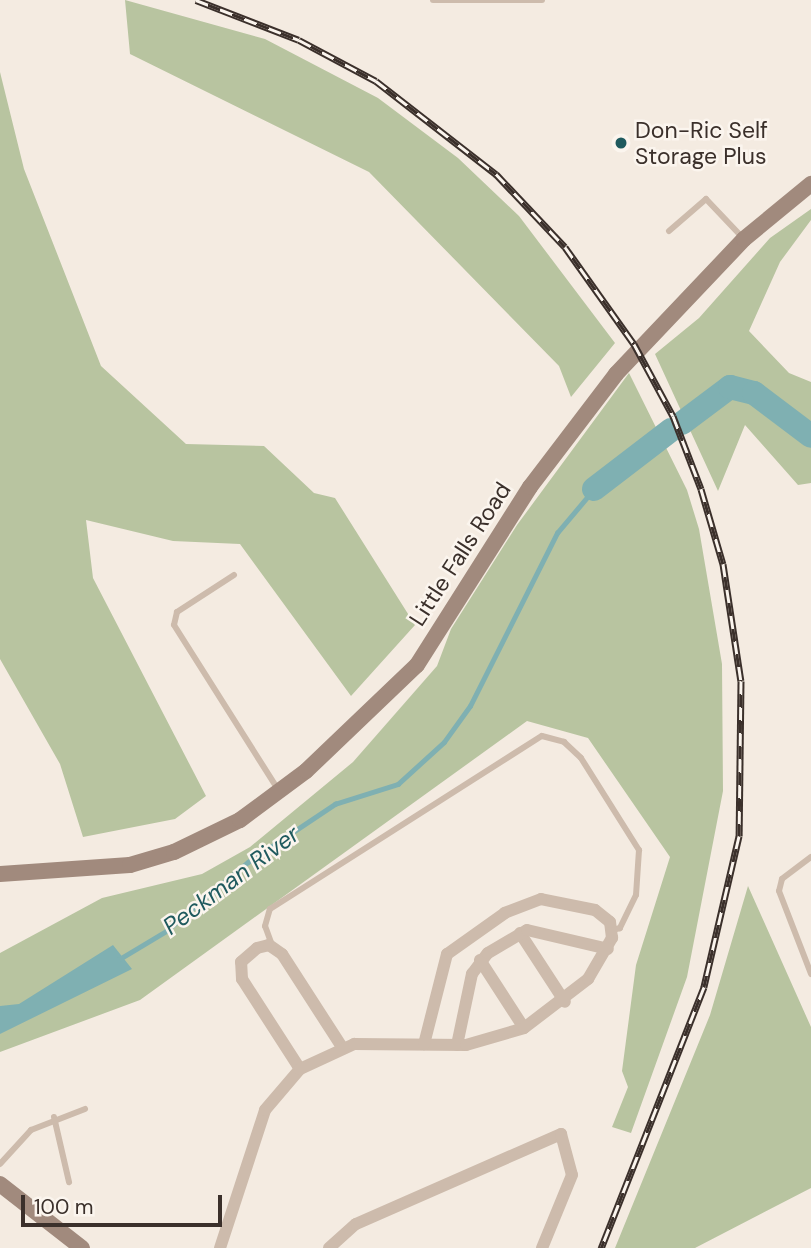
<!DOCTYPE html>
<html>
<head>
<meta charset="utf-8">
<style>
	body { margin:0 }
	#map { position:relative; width:811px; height:1248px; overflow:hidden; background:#f4ebe1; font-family:"DM Sans",sans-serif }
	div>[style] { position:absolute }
	.green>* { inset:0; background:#b8c4a0 }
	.water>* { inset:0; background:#7fb0b2 }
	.stream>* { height:4.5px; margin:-2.25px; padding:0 2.25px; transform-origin:2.25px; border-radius:2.25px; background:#7fb0b2 }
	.river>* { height:24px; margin:-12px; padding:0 12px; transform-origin:12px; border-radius:12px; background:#7fb0b2 }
	.lane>* { height:6px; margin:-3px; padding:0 3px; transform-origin:3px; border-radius:3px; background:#cdbbac }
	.street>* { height:12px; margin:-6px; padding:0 6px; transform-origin:6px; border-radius:6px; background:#cdbbac }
	.secondary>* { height:16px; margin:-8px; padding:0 8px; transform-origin:8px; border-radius:8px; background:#a18a7d }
	.rail>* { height:7px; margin-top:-3.5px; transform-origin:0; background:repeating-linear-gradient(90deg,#fbf5ee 0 13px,#3b302b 0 26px); box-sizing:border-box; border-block:2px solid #3b302b }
	.dots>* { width:19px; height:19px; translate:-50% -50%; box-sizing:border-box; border:4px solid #fbf5ee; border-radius:50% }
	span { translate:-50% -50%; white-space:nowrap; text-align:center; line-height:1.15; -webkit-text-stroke:5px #fbf5ee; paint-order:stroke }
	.poi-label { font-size:23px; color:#3b302b }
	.left { translate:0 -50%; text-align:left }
	.street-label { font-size:23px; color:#3b302b }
	.water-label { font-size:24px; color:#1f5a5e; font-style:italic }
	.scale { position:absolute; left:21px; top:1195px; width:201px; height:32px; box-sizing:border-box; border:4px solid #3b302b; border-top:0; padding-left:9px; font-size:21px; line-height:24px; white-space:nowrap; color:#3b302b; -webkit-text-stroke:5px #fbf5ee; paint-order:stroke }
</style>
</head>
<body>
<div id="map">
	<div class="green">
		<div style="clip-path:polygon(125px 0,265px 39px,378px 98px,458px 158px,519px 216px,615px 343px,571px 397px,559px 366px,369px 172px,130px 54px)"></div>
		<div style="clip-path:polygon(0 72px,24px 169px,101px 366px,186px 444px,264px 446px,314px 493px,335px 498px,415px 625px,351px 696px,240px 544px,173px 541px,86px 520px,93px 578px,206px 796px,175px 819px,83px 837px,60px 764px,0 659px)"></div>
		<div style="clip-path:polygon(811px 209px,811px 220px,780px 262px,749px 331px,789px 373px,811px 382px,811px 483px,798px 485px,745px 425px,718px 491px,655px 354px,699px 318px,770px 238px)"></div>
		<div style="clip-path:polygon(629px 373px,687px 490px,699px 529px,722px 664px,723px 791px,687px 977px,631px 1133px,612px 1127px,628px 1087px,622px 1071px,636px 965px,670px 857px,588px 738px,527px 721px,140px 1000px,0 1052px,0 953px,102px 898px,202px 874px,250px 847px,353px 762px,437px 666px,451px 629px,517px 525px)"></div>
		<div style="clip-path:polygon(748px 886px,811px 1027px,811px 1188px,695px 1248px,615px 1248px,710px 1015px)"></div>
	</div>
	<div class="water">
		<div style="clip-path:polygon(113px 945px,132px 969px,0 1034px,0 1006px,19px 1004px)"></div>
	</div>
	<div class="stream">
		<div style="left:118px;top:960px;width:56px;rotate:-31.1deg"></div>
		<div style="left:166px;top:931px;width:107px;rotate:-40.1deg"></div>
		<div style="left:248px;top:862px;width:105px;rotate:-33.7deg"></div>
		<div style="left:335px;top:804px;width:66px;rotate:-17.6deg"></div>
		<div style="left:398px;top:784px;width:62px;rotate:-42.4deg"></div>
		<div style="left:444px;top:742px;width:44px;rotate:-54.2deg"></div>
		<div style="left:470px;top:706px;width:194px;rotate:-63.3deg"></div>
		<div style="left:557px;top:533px;width:57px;rotate:-49.9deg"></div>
	</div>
	<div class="river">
		<div style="left:682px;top:423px;width:60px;rotate:-36.9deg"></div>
		<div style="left:730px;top:387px;width:25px;rotate:14deg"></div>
		<div style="left:754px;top:393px;width:71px;rotate:37deg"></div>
		<div style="left:594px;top:489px;width:97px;rotate:-37.5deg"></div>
	</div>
	<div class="lane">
		<div style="left:433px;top:0;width:109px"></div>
		<div style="left:669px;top:231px;width:49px;rotate:-40.9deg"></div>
		<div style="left:706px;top:199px;width:52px;rotate:46.5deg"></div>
		<div style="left:234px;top:575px;width:68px;rotate:147deg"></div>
		<div style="left:177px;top:612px;width:13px;rotate:103deg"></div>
		<div style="left:174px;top:625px;width:196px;rotate:57.7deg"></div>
		<div style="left:811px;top:857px;width:36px;rotate:143deg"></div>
		<div style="left:782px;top:879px;width:12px;rotate:104deg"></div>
		<div style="left:779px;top:891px;width:89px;rotate:68.9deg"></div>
		<div style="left:272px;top:945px;width:20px;rotate:-110deg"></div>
		<div style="left:265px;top:926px;width:18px;rotate:-74deg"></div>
		<div style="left:270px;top:909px;width:322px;rotate:-32.5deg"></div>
		<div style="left:542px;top:736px;width:23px;rotate:15deg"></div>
		<div style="left:564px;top:742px;width:23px;rotate:43deg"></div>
		<div style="left:581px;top:758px;width:109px;rotate:57.8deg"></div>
		<div style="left:639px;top:850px;width:45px;rotate:93.8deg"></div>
		<div style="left:636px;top:895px;width:37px;rotate:116deg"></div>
		<div style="left:620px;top:928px;width:7px;rotate:164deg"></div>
		<div style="left:54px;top:1117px;width:67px;rotate:77deg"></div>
		<div style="left:0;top:1164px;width:46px;rotate:-47.6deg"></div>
		<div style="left:31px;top:1130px;width:58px;rotate:-21.3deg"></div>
	</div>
	<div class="street">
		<div style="left:520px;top:933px;width:82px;rotate:56.9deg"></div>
		<div style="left:480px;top:960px;width:81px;rotate:57.1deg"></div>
		<div style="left:457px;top:1045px;width:73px;rotate:-78.1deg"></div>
		<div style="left:472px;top:974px;width:26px;rotate:-53deg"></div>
		<div style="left:488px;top:953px;width:45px;rotate:-30.5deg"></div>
		<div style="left:527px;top:930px;width:83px;rotate:13.2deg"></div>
		<div style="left:300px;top:1069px;width:107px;rotate:-122.8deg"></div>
		<div style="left:242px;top:979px;width:17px;rotate:-93deg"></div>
		<div style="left:241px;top:962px;width:21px;rotate:-41deg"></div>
		<div style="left:257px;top:948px;width:12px;rotate:-14deg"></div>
		<div style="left:269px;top:945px;width:16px;rotate:35deg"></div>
		<div style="left:282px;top:954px;width:111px;rotate:57.2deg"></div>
		<div style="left:220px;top:1248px;width:145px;rotate:-71.9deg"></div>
		<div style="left:265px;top:1110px;width:54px;rotate:-49.5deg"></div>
		<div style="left:300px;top:1069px;width:60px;rotate:-24.8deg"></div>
		<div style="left:354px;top:1044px;width:112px;rotate:0.5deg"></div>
		<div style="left:466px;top:1045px;width:60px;rotate:-16.3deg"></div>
		<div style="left:524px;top:1028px;width:81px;rotate:-37.4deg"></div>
		<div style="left:588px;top:979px;width:48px;rotate:-59.7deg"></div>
		<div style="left:612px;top:938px;width:16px;rotate:-97deg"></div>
		<div style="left:610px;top:922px;width:19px;rotate:-141deg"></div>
		<div style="left:595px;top:910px;width:55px;rotate:-168.5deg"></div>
		<div style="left:541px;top:899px;width:39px;rotate:159deg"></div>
		<div style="left:505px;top:913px;width:71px;rotate:144.7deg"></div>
		<div style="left:447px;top:954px;width:93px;rotate:104.3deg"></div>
		<div style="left:329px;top:1248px;width:36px;rotate:-42deg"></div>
		<div style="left:356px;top:1224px;width:224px;rotate:-23.7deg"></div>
		<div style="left:561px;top:1134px;width:42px;rotate:75deg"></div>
		<div style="left:572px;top:1175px;width:79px;rotate:112.3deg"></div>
	</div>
	<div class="secondary">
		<div style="left:0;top:874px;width:130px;rotate:-4deg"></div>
		<div style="left:130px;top:865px;width:46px;rotate:-16.5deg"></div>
		<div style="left:174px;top:852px;width:73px;rotate:-25.9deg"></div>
		<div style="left:240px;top:820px;width:82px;rotate:-36.6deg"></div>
		<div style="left:306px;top:771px;width:153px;rotate:-43.7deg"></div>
		<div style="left:417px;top:665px;width:211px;rotate:-57.6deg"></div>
		<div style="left:530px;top:487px;width:142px;rotate:-52.7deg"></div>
		<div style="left:616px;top:374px;width:186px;rotate:-46.5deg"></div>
		<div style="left:744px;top:239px;width:87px;rotate:-39.4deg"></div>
		<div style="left:0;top:1184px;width:104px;rotate:38deg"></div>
	</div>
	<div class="rail">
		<div style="left:196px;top:0;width:110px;rotate:21.2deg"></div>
		<div style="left:299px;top:40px;width:87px;rotate:28deg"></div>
		<div style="left:376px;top:81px;width:152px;rotate:37.8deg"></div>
		<div style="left:496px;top:174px;width:100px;rotate:46.6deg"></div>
		<div style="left:565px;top:247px;width:119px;rotate:54.6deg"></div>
		<div style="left:634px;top:344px;width:82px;rotate:61.6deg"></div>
		<div style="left:673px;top:416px;width:78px;rotate:69deg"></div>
		<div style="left:701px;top:489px;width:78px;rotate:73.7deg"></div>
		<div style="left:723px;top:564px;width:118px;rotate:81.3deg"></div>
		<div style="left:741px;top:681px;width:155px;rotate:90.7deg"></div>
		<div style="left:739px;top:836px;width:155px;rotate:103.1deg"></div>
		<div style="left:704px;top:987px;width:281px;rotate:111.5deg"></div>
	</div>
	<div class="dots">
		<div style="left:621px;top:143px;background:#1f5a5e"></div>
	</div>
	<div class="poi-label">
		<span class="left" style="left:635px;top:143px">Don-Ric Self<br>Storage Plus</span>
	</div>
	<div class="street-label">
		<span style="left:460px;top:554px;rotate:-57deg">Little Falls Road</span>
	</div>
	<div class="water-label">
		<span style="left:231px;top:880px;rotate:-37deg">Peckman River</span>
	</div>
	<div class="scale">100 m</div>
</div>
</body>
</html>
